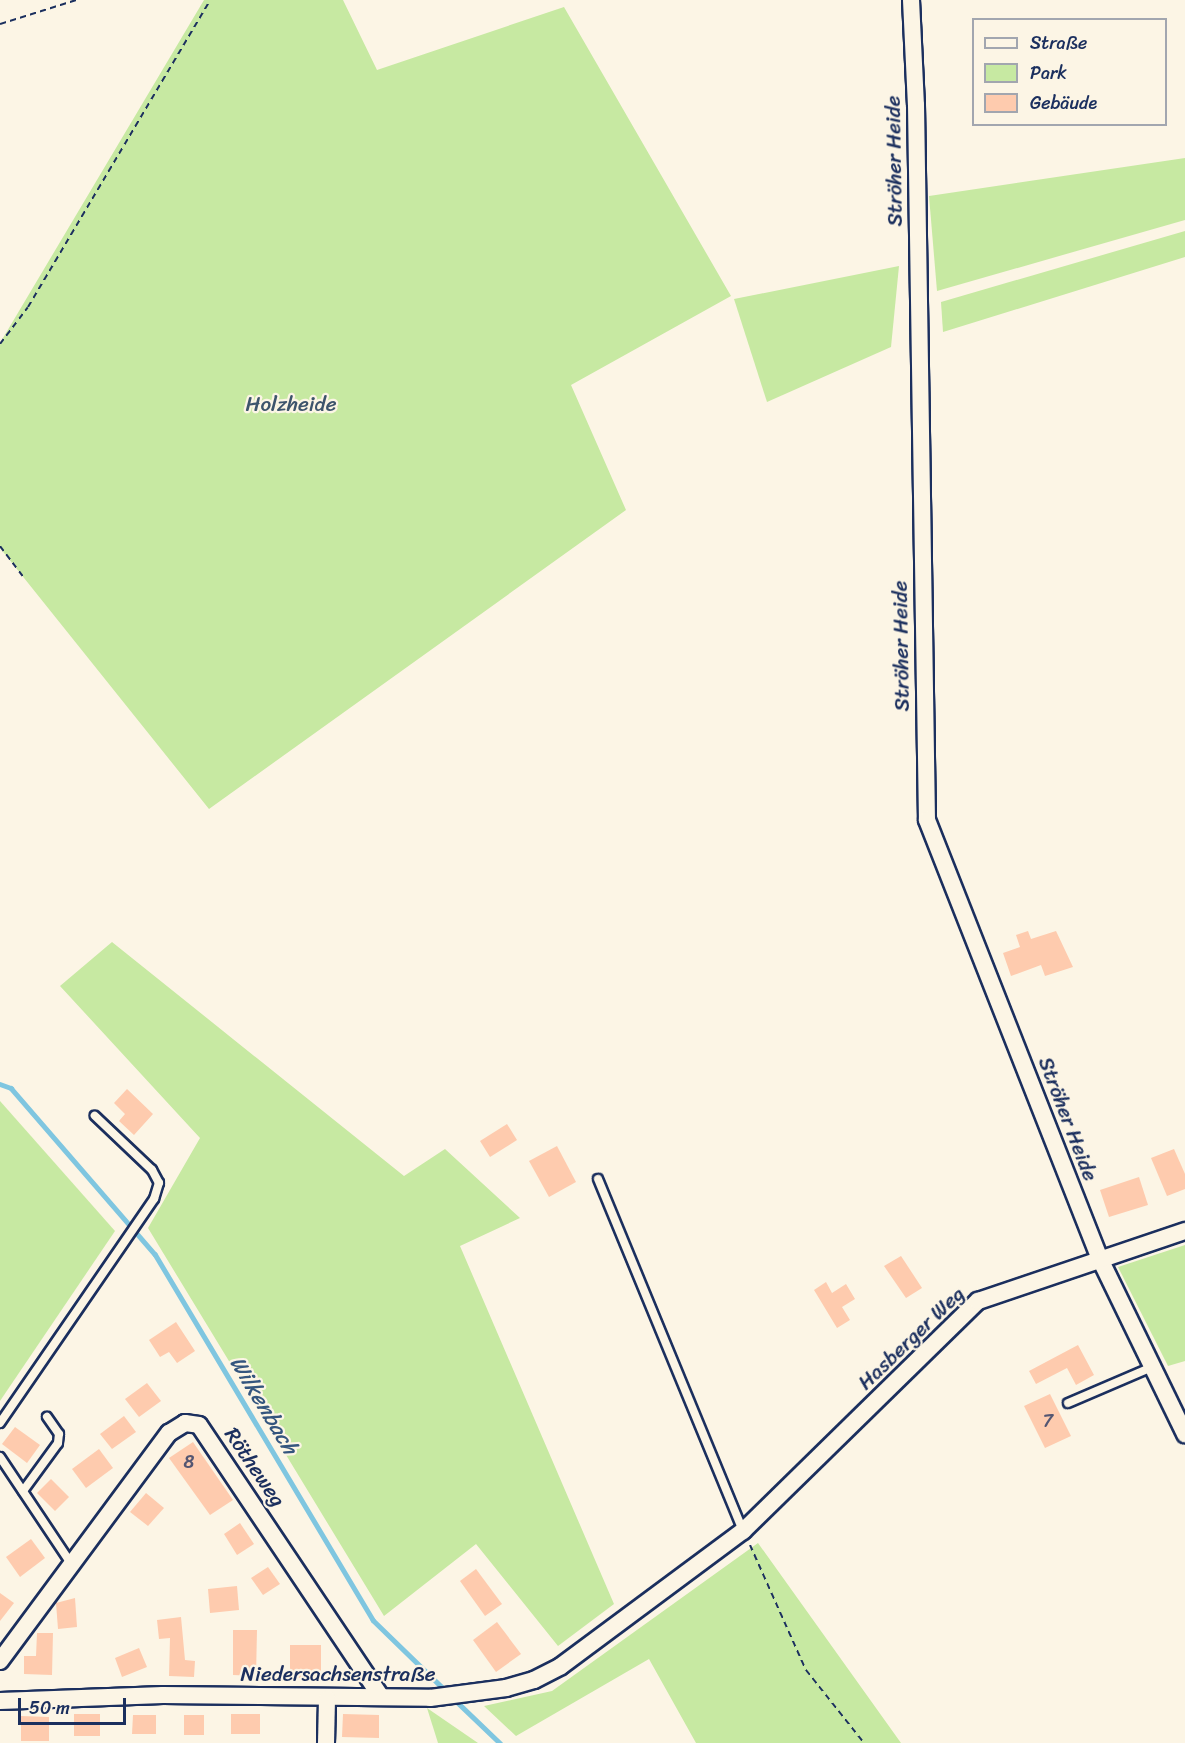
<!DOCTYPE html>
<html>
<head>
<meta charset="utf-8">
<style>
	body { margin:0 }
	#map { position:relative; width:1185px; height:1743px; overflow:hidden; background:#fcf5e5; font-family:Sriracha,sans-serif }
	div>[style] { position:absolute }
	.green>* { inset:0; background:#c7e9a2 }
	.stream>* { height:4.5px; margin:-2.25px; padding:0 2.25px; transform-origin:2.25px; border-radius:2.25px; background:#7fc6e0 }
	.building>* { inset:0; background:#fecbae }
	.path>* { height:2px; margin-top:-1px; transform-origin:0; background:repeating-linear-gradient(90deg,#1b2f5e 0 6px,transparent 0 10.5px) }
	.roads { filter:drop-shadow(2px 0 #1b2f5e) drop-shadow(-2px 0 #1b2f5e) drop-shadow(0 2px #1b2f5e) drop-shadow(0 -2px #1b2f5e) }
	.lane>* { height:8px; margin:-4px; padding:0 4px; transform-origin:4px; border-radius:4px; background:#fcf5e5 }
	.street>* { height:16px; margin:-8px; padding:0 8px; transform-origin:8px; border-radius:8px; background:#fcf5e5 }
	span { translate:-50% -50%; white-space:nowrap; text-align:center; line-height:1.15; -webkit-text-stroke:4.5px #fcf5e5; paint-order:stroke }
	.number-label { font-size:18px; color:#545672 }
	.number-label span { -webkit-text-stroke-width:0 }
	.street-label { font-size:21px; color:#1b2f5e }
	.park-label { font-size:21px; color:#3d546c }
	.water-label { font-size:22px; color:#34557e; font-style:italic }
	.legend { position:absolute; left:972px; top:18px; width:195px; height:108px; box-sizing:border-box; background:#fcf5e5; border:2px solid #a2a6af; margin:0; padding:8px 10px; list-style:none; font-size:18px; color:#1b2f5e }
	.legend li { display:flex; align-items:center; gap:12px; height:30px }
	.legend b { width:30px; border:2px solid #a2a6af }
	.scale { position:absolute; left:18px; top:1698px; width:108px; height:27px; box-sizing:border-box; border:3px solid #1b2f5e; border-top:0; padding-left:8px; font-size:18px; line-height:21px; white-space:nowrap; color:#1b2f5e; -webkit-text-stroke:4px #fcf5e5; paint-order:stroke }
</style>
</head>
<body>
<div id="map">
	<div class="green">
		<div style="clip-path:polygon(204px 0,343px 0,377px 70px,564px 7px,731px 296px,571px 385px,626px 510px,209px 809px,0 548px,0 343px)"></div>
		<div style="clip-path:polygon(1185px 158px,1185px 220px,937px 291px,929px 196px)"></div>
		<div style="clip-path:polygon(1185px 231px,1185px 257px,943px 332px,941px 302px)"></div>
		<div style="clip-path:polygon(899px 266px,891px 347px,767px 402px,734px 299px)"></div>
		<div style="clip-path:polygon(112px 942px,404px 1176px,445px 1149px,520px 1218px,460px 1246px,614px 1604px,558px 1646px,476px 1544px,384px 1616px,148px 1228px,200px 1138px,60px 986px)"></div>
		<div style="clip-path:polygon(0 1101px,115px 1231px,0 1401px)"></div>
		<div style="clip-path:polygon(1185px 1245px,1185px 1361px,1168px 1366px,1118px 1267px)"></div>
		<div style="clip-path:polygon(758px 1543px,901px 1743px,696px 1743px,649px 1659px,516px 1736px,484px 1706px,552px 1691px)"></div>
		<div style="clip-path:polygon(427px 1708px,478px 1743px,438px 1743px)"></div>
	</div>
	<div class="stream">
		<div style="left:0;top:1084px;width:12px;rotate:20deg"></div>
		<div style="left:11px;top:1088px;width:220px;rotate:49.1deg"></div>
		<div style="left:155px;top:1254px;width:426px;rotate:59.2deg"></div>
		<div style="left:373px;top:1620px;width:102px;rotate:44.2deg"></div>
		<div style="left:454px;top:1699px;width:64px;rotate:43.7deg"></div>
	</div>
	<div class="building">
		<div style="clip-path:polygon(1028px 931px,1031px 939px,1056px 931px,1073px 967px,1045px 976px,1041px 965px,1011px 976px,1003px 953px,1020px 947px,1016px 935px)"></div>
		<div style="clip-path:polygon(127px 1089px,153px 1114px,134px 1135px,119px 1121px,125px 1114px,114px 1103px)"></div>
		<div style="clip-path:polygon(507px 1124px,517px 1140px,490px 1157px,480px 1141px)"></div>
		<div style="clip-path:polygon(557px 1146px,576px 1182px,549px 1197px,529px 1161px)"></div>
		<div style="clip-path:polygon(1174px 1149px,1185px 1174px,1185px 1189px,1167px 1196px,1151px 1158px)"></div>
		<div style="clip-path:polygon(1139px 1177px,1148px 1205px,1109px 1217px,1100px 1190px)"></div>
		<div style="clip-path:polygon(901px 1256px,922px 1288px,906px 1298px,884px 1266px)"></div>
		<div style="clip-path:polygon(826px 1282px,832px 1293px,846px 1284px,855px 1299px,842px 1307px,850px 1320px,837px 1328px,814px 1290px)"></div>
		<div style="clip-path:polygon(176px 1322px,195px 1351px,177px 1363px,169px 1352px,160px 1357px,149px 1340px)"></div>
		<div style="clip-path:polygon(1078px 1345px,1094px 1375px,1076px 1385px,1067px 1368px,1036px 1384px,1029px 1371px)"></div>
		<div style="clip-path:polygon(147px 1383px,161px 1401px,139px 1417px,125px 1399px)"></div>
		<div style="clip-path:polygon(1050px 1394px,1071px 1436px,1045px 1448px,1024px 1406px)"></div>
		<div style="clip-path:polygon(124px 1416px,136px 1432px,112px 1449px,100px 1434px)"></div>
		<div style="clip-path:polygon(15px 1427px,40px 1445px,27px 1463px,2px 1444px)"></div>
		<div style="clip-path:polygon(193px 1442px,233px 1500px,210px 1515px,169px 1458px)"></div>
		<div style="clip-path:polygon(99px 1449px,113px 1468px,86px 1488px,72px 1469px)"></div>
		<div style="clip-path:polygon(51px 1479px,69px 1497px,55px 1511px,37px 1493px)"></div>
		<div style="clip-path:polygon(146px 1493px,164px 1508px,148px 1526px,130px 1512px)"></div>
		<div style="clip-path:polygon(240px 1523px,254px 1544px,237px 1555px,224px 1534px)"></div>
		<div style="clip-path:polygon(31px 1539px,45px 1558px,20px 1577px,6px 1557px)"></div>
		<div style="clip-path:polygon(268px 1567px,280px 1584px,263px 1595px,251px 1578px)"></div>
		<div style="clip-path:polygon(476px 1569px,502px 1604px,485px 1616px,460px 1581px)"></div>
		<div style="clip-path:polygon(237px 1586px,239px 1610px,210px 1613px,208px 1589px)"></div>
		<div style="clip-path:polygon(0 1593px,14px 1603px,0 1621px)"></div>
		<div style="clip-path:polygon(75px 1598px,77px 1627px,58px 1629px,56px 1603px)"></div>
		<div style="clip-path:polygon(181px 1617px,185px 1660px,195px 1661px,194px 1677px,169px 1676px,170px 1638px,159px 1639px,157px 1620px)"></div>
		<div style="clip-path:polygon(497px 1622px,521px 1654px,496px 1672px,473px 1640px)"></div>
		<div style="clip-path:polygon(233px 1630px,257px 1630px,256px 1676px,233px 1675px)"></div>
		<div style="clip-path:polygon(37px 1633px,53px 1633px,52px 1675px,24px 1674px,24px 1656px,36px 1656px)"></div>
		<div style="clip-path:polygon(290px 1645px,321px 1645px,321px 1678px,290px 1678px)"></div>
		<div style="clip-path:polygon(139px 1648px,147px 1667px,122px 1677px,115px 1658px)"></div>
		<div style="clip-path:polygon(74px 1714px,100px 1714px,100px 1736px,74px 1736px)"></div>
		<div style="clip-path:polygon(231px 1714px,260px 1714px,260px 1734px,231px 1734px)"></div>
		<div style="clip-path:polygon(343px 1714px,379px 1715px,379px 1738px,342px 1737px)"></div>
		<div style="clip-path:polygon(133px 1715px,156px 1715px,156px 1734px,132px 1734px)"></div>
		<div style="clip-path:polygon(184px 1715px,204px 1715px,204px 1735px,184px 1735px)"></div>
		<div style="clip-path:polygon(21px 1716px,49px 1717px,49px 1741px,21px 1741px)"></div>
	</div>
	<div class="path">
		<div style="left:0;top:24px;width:80px;rotate:-17.5deg"></div>
		<div style="left:0;top:344px;width:46px;rotate:-52.9deg"></div>
		<div style="left:28px;top:307px;width:357px;rotate:-59.3deg"></div>
		<div style="left:0;top:546px;width:39px;rotate:53deg"></div>
		<div style="left:750px;top:1545px;width:137px;rotate:65.9deg"></div>
		<div style="left:806px;top:1670px;width:93px;rotate:51.5deg"></div>
	</div>
	<div class="roads">
		<div class="lane">
			<div style="left:598px;top:1179px;width:380px;rotate:67.6deg"></div>
			<div style="left:1068px;top:1403px;width:91px;rotate:-23.2deg"></div>
			<div style="left:0;top:1423px;width:272px;rotate:-55.5deg"></div>
			<div style="left:154px;top:1199px;width:17px;rotate:-73deg"></div>
			<div style="left:159px;top:1183px;width:15px;rotate:-118deg"></div>
			<div style="left:152px;top:1170px;width:79px;rotate:-136.5deg"></div>
			<div style="left:0;top:1457px;width:126px;rotate:56.3deg"></div>
			<div style="left:23px;top:1491px;width:59px;rotate:-53.9deg"></div>
			<div style="left:58px;top:1443px;width:9px;rotate:-84deg"></div>
			<div style="left:59px;top:1434px;width:21px;rotate:-125deg"></div>
		</div>
		<div class="street">
			<div style="left:911px;top:0;width:105px;rotate:87.3deg"></div>
			<div style="left:916px;top:105px;width:715px;rotate:89.12deg"></div>
			<div style="left:927px;top:820px;width:472px;rotate:68.5deg"></div>
			<div style="left:1100px;top:1259px;width:195px;rotate:64.1deg"></div>
			<div style="left:0;top:1661px;width:284px;rotate:-53.5deg"></div>
			<div style="left:169px;top:1433px;width:19px;rotate:-32deg"></div>
			<div style="left:185px;top:1423px;width:14px;rotate:8deg"></div>
			<div style="left:199px;top:1425px;width:327px;rotate:56.2deg"></div>
			<div style="left:0;top:1701px;width:163px;rotate:-2.1deg"></div>
			<div style="left:163px;top:1695px;width:267px;rotate:0.6deg"></div>
			<div style="left:430px;top:1698px;width:77px;rotate:-7.5deg"></div>
			<div style="left:506px;top:1688px;width:29px;rotate:-16deg"></div>
			<div style="left:534px;top:1680px;width:30px;rotate:-27deg"></div>
			<div style="left:561px;top:1666px;width:227px;rotate:-36.6deg"></div>
			<div style="left:743px;top:1531px;width:329px;rotate:-44.4deg"></div>
			<div style="left:978px;top:1301px;width:219px;rotate:-18.7deg"></div>
			<div style="left:326px;top:1743px;width:44px;rotate:-88.7deg"></div>
		</div>
	</div>
	<div class="number-label">
		<span style="left:1048px;top:1421px">7</span>
		<span style="left:189px;top:1462px">8</span>
	</div>
	<div class="street-label">
		<span style="left:894px;top:161px;rotate:-91deg">Ströher Heide</span>
		<span style="left:901px;top:646px;rotate:-91deg">Ströher Heide</span>
		<span style="left:1068px;top:1119px;rotate:69deg">Ströher Heide</span>
		<span style="left:911px;top:1338px;rotate:-44deg">Hasberger Weg</span>
		<span style="left:255px;top:1467px;rotate:56deg">Rötheweg</span>
		<span style="left:338px;top:1674px">Niedersachsenstraße</span>
	</div>
	<div class="park-label">
		<span style="left:291px;top:404px">Holzheide</span>
	</div>
	<div class="water-label">
		<span style="left:264px;top:1405px;rotate:59deg">Wilkenbach</span>
	</div>
	<ul class="legend">
	<li><b style="height:8px;background:#fcf5e5"></b>Straße</li>
	<li><b style="height:16px;background:#c7e9a2"></b>Park</li>
	<li><b style="height:16px;background:#fecbae"></b>Gebäude</li>
	</ul>
	<div class="scale">50 m</div>
</div>
</body>
</html>
